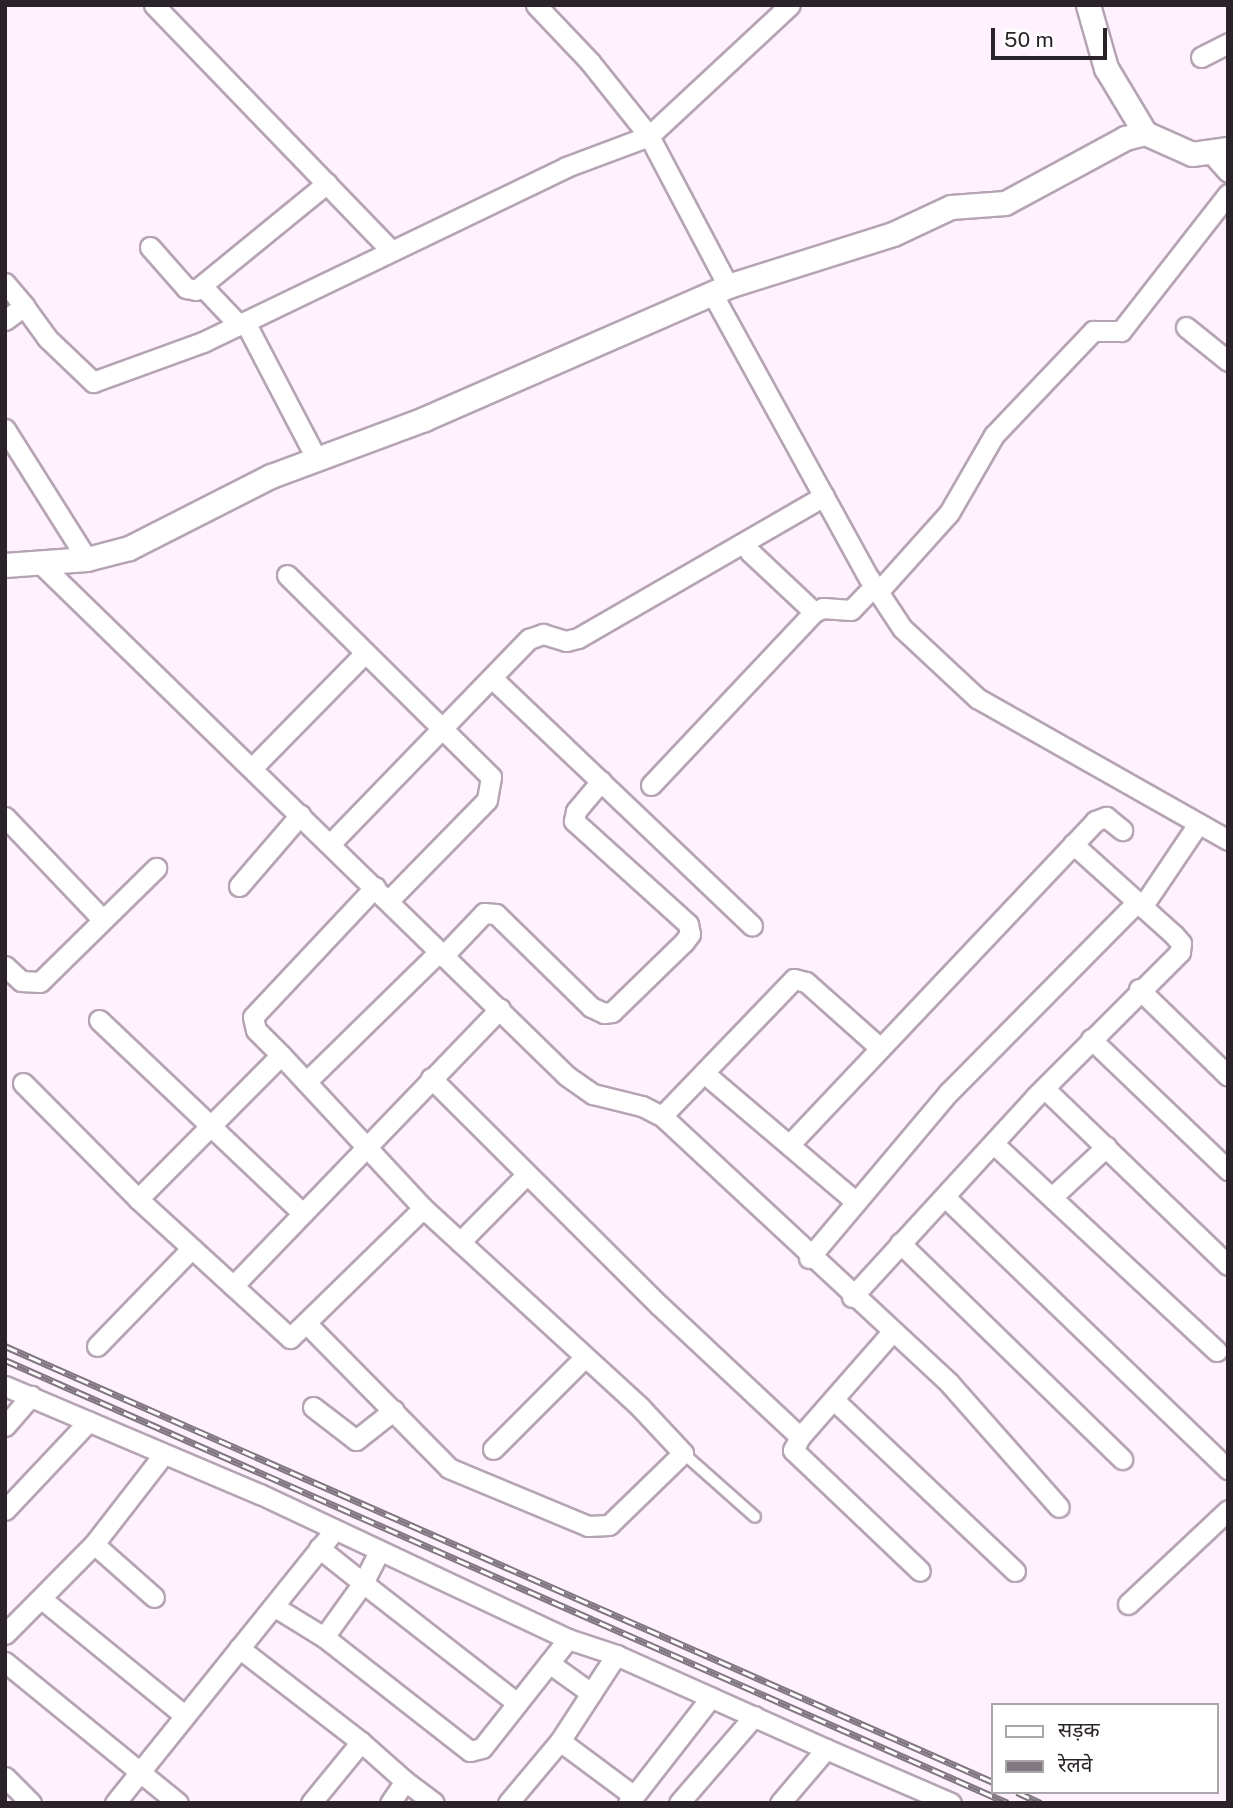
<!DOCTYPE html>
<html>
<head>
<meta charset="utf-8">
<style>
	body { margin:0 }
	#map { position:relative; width:1233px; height:1808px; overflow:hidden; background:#fff2fe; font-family:"Public Sans","Noto Sans Devanagari",sans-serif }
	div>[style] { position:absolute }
	.roads { filter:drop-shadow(2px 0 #b6a4b5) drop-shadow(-2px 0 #b6a4b5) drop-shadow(0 2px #b6a4b5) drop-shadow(0 -2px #b6a4b5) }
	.service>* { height:10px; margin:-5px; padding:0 5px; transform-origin:5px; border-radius:5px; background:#fff }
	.minor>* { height:19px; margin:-9.5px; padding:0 9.5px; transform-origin:9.5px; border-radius:9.5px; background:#fff }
	.tertiary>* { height:23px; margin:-11.5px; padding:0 11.5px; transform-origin:11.5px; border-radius:11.5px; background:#fff }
	.rail>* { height:7px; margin-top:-3.5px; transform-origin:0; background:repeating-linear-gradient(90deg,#fff 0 13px,#817780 0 26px); box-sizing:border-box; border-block:2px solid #817780 }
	span { translate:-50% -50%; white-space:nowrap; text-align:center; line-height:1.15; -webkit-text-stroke:5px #fff; paint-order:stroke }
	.frame { position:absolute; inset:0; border:7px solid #2b232a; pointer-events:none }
	.legend { position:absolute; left:991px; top:1703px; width:228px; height:91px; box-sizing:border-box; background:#fff; border:2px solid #aaa7aa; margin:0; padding:9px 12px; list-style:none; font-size:21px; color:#2b232a }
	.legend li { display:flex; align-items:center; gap:14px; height:35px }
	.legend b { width:35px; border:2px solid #aaa7aa }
	.scale { position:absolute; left:991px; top:28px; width:116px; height:32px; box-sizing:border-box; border:4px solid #2b232a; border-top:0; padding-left:9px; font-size:21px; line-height:24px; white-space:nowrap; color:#2b232a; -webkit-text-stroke:5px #fff; paint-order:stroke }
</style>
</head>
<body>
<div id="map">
	<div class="roads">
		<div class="service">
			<div style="left:683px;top:1453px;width:96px;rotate:41.6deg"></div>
		</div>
		<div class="minor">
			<div style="left:154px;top:5px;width:339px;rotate:46deg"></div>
			<div style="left:536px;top:5px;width:79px;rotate:46.5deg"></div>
			<div style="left:590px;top:62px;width:95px;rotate:51.4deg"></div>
			<div style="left:649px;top:136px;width:170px;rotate:62.2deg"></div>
			<div style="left:1201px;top:57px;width:30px;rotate:-27deg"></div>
			<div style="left:1211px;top:153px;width:25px;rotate:48deg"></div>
			<div style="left:150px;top:247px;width:55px;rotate:48.7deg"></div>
			<div style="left:186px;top:288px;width:10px;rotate:11deg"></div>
			<div style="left:196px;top:290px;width:169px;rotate:-39.2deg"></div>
			<div style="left:5px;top:283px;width:30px;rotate:50deg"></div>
			<div style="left:203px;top:287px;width:51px;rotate:46.6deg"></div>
			<div style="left:712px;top:293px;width:325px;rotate:61.2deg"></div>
			<div style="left:869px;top:578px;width:60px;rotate:56.6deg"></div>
			<div style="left:902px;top:628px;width:103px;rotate:43deg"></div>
			<div style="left:977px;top:698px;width:288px;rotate:29.5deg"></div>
			<div style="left:5px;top:320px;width:24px;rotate:-36deg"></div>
			<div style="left:24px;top:306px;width:39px;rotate:54deg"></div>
			<div style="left:47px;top:338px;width:64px;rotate:43.7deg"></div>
			<div style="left:93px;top:382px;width:117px;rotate:-20deg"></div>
			<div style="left:203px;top:342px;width:403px;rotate:-25.7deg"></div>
			<div style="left:566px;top:167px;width:89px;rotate:-20.5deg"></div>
			<div style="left:649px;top:136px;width:192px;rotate:-42.9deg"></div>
			<div style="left:245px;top:322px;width:153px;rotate:62.4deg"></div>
			<div style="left:1186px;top:327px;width:54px;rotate:39deg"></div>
			<div style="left:5px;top:429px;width:154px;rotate:57.8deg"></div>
			<div style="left:749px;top:551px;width:89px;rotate:43.2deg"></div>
			<div style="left:41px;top:564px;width:734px;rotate:44.23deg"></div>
			<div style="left:567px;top:1076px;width:32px;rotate:35deg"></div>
			<div style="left:593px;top:1094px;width:50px;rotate:13.8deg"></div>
			<div style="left:642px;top:1106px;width:22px;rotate:27deg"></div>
			<div style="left:662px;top:1116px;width:393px;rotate:42.9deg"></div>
			<div style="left:950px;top:1384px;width:164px;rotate:48.5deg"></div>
			<div style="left:287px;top:575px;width:287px;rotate:44.7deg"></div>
			<div style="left:491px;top:777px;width:23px;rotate:100deg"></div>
			<div style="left:487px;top:800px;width:141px;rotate:134.4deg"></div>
			<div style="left:878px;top:592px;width:106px;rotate:-48.1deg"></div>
			<div style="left:949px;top:513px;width:90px;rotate:-60deg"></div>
			<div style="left:994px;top:435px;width:144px;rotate:-46.4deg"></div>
			<div style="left:1093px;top:331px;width:28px"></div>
			<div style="left:1121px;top:331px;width:174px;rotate:-52deg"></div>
			<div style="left:492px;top:678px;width:359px;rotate:43.6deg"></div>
			<div style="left:252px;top:768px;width:161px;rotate:-45.5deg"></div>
			<div style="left:651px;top:785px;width:238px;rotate:-46.7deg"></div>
			<div style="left:814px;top:612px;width:10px;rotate:-24deg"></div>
			<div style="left:823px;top:608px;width:28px;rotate:4deg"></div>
			<div style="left:851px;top:610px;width:33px;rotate:-46deg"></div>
			<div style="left:5px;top:817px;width:141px;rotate:46.4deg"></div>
			<div style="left:330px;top:844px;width:286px;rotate:-45.9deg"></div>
			<div style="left:529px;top:639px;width:15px;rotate:-20deg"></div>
			<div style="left:543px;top:634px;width:24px;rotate:17deg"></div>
			<div style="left:566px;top:641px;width:12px;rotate:-14deg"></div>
			<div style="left:578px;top:638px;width:284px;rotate:-30deg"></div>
			<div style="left:239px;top:886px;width:94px;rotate:-49.3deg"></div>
			<div style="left:375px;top:887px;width:178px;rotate:133.2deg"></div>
			<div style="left:253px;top:1017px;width:13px;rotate:77deg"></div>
			<div style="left:256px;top:1030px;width:35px;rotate:45deg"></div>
			<div style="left:281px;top:1055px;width:203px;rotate:134.8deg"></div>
			<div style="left:138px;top:1199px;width:206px;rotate:42.4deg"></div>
			<div style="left:290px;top:1338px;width:186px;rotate:-44.3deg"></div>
			<div style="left:1142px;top:907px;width:100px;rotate:-56deg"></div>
			<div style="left:444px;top:955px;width:58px;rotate:-46.4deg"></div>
			<div style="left:484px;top:913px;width:12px;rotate:5deg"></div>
			<div style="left:496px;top:914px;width:133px;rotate:44.4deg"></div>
			<div style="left:591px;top:1007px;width:14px;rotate:25deg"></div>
			<div style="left:604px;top:1013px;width:8px;rotate:-7deg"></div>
			<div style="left:612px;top:1012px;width:100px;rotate:-44.2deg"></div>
			<div style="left:684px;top:942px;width:10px;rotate:-53deg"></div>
			<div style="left:690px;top:934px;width:10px;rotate:-101deg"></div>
			<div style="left:688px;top:924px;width:154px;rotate:-137.9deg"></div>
			<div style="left:574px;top:821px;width:10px;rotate:-79deg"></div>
			<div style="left:576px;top:811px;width:39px;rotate:-50deg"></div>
			<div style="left:5px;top:966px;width:22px;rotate:43deg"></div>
			<div style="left:21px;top:981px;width:19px;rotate:3deg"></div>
			<div style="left:40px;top:982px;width:163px;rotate:-44.5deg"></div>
			<div style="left:1139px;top:989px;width:124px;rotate:44.3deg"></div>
			<div style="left:99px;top:1020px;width:279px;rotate:43.5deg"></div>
			<div style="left:1091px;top:1039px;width:190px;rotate:43.7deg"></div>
			<div style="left:281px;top:1055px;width:209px;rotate:47.1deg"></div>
			<div style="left:423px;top:1208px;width:294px;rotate:42.5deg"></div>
			<div style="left:640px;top:1407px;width:63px;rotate:46.9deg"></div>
			<div style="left:683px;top:1453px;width:103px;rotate:135.8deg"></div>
			<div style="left:609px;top:1525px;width:21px;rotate:177deg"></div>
			<div style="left:588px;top:1526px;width:151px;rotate:-157.4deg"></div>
			<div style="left:449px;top:1468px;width:202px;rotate:-134.6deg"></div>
			<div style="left:704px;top:1073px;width:199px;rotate:40.3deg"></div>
			<div style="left:431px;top:1078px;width:322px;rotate:44.9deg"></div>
			<div style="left:659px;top:1305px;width:193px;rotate:43.1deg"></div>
			<div style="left:800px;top:1437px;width:140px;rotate:-48.8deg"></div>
			<div style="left:306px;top:1082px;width:187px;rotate:-44.4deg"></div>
			<div style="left:23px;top:1083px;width:163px;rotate:45.2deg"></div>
			<div style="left:1044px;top:1088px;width:255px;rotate:43.9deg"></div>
			<div style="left:662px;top:1116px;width:190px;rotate:-46.1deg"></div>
			<div style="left:794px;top:979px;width:12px;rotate:14deg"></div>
			<div style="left:806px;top:982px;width:99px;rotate:41.7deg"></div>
			<div style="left:994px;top:1144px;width:304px;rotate:42.9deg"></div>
			<div style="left:789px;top:1145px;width:446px;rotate:-46.6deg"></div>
			<div style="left:1095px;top:821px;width:12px;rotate:-20deg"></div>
			<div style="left:1106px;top:817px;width:21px;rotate:39deg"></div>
			<div style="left:945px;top:1197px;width:393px;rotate:43.9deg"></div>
			<div style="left:1052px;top:1197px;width:74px;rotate:-42.8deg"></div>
			<div style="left:460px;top:1242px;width:95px;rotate:-45.4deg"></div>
			<div style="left:900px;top:1243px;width:310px;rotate:44.2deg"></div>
			<div style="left:809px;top:1258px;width:217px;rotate:-49.9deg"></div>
			<div style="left:949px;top:1092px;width:267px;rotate:-45.3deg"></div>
			<div style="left:233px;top:1286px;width:385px;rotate:-46.1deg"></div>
			<div style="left:852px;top:1297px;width:271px;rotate:-47.5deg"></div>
			<div style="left:1035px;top:1097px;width:205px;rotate:-45deg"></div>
			<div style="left:1180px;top:952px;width:9px;rotate:-84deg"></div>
			<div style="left:1181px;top:943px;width:11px;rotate:-131deg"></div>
			<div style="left:1174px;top:935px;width:136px;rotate:-138deg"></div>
			<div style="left:97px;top:1346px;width:136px;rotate:-45.9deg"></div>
			<div style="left:5px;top:1386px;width:277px;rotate:23deg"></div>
			<div style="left:260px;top:1494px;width:340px;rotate:25.2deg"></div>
			<div style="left:568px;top:1639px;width:51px;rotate:18.4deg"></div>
			<div style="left:834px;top:1400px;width:249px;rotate:43.4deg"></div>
			<div style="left:313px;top:1407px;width:54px;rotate:37.5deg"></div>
			<div style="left:356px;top:1440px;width:48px;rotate:-38.3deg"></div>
			<div style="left:5px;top:1426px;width:40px;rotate:-49deg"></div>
			<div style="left:800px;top:1437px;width:15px;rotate:118deg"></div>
			<div style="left:793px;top:1450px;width:175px;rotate:43.6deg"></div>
			<div style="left:493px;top:1449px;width:130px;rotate:-45deg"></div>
			<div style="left:5px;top:1510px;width:122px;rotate:-46.7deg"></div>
			<div style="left:94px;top:1544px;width:80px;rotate:41.5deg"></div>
			<div style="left:319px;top:1548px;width:56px;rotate:38.5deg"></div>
			<div style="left:363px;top:1583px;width:36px;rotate:-63deg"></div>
			<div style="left:43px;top:1600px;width:183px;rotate:39.2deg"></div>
			<div style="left:1128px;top:1604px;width:137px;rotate:-43.2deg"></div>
			<div style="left:275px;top:1607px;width:57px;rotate:31.5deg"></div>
			<div style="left:324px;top:1637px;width:185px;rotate:38deg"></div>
			<div style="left:470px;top:1751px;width:12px;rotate:-14deg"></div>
			<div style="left:482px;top:1748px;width:139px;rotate:-51.7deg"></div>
			<div style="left:5px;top:1634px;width:127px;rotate:-45.3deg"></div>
			<div style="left:94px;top:1544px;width:113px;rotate:-52.2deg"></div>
			<div style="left:324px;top:1637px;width:67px;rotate:-54.2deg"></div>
			<div style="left:363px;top:1583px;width:194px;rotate:37.9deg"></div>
			<div style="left:239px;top:1648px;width:154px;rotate:37.6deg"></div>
			<div style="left:5px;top:1662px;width:223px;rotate:39.2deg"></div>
			<div style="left:549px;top:1663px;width:52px;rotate:35.5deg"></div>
			<div style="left:560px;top:1741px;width:92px;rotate:36.6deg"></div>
			<div style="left:634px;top:1796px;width:9px;rotate:131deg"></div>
			<div style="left:826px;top:1749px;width:136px;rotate:23.4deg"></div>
			<div style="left:5px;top:1777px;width:37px;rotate:45deg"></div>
			<div style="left:405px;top:1781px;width:36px;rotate:37deg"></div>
			<div style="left:634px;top:1796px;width:125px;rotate:-52.1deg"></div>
			<div style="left:115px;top:1803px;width:351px;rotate:-51.2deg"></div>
			<div style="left:311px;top:1803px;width:79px;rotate:-50.7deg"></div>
			<div style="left:361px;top:1742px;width:59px;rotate:41.6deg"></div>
			<div style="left:405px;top:1781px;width:27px;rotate:124deg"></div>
			<div style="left:508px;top:1803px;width:81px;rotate:-50deg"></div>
			<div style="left:560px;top:1741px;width:103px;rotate:-56.9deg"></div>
			<div style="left:616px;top:1655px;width:230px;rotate:24.1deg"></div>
			<div style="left:826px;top:1749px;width:71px;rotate:130.4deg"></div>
			<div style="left:679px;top:1803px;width:115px;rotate:-49.2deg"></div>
		</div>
		<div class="tertiary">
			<div style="left:1088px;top:5px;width:66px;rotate:74.1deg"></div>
			<div style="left:1106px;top:68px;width:76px;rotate:59deg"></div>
			<div style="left:5px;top:565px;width:82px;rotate:-4.2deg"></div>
			<div style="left:87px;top:559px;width:43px;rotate:-14.7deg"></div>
			<div style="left:129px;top:548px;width:159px;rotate:-26.9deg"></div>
			<div style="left:271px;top:476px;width:163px;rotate:-20.4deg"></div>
			<div style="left:424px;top:419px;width:332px;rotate:-23.6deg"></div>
			<div style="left:728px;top:286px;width:173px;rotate:-17.5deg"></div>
			<div style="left:893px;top:234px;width:64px;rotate:-25deg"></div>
			<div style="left:951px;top:207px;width:54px;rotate:-4.2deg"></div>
			<div style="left:1005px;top:203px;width:136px;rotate:-28.4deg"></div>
			<div style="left:1125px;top:138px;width:21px;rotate:-14deg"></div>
			<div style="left:1145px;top:133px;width:51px;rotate:24.1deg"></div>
			<div style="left:1192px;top:154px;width:36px;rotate:-8deg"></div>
		</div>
	</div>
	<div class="rail">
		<div style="left:5px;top:1346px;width:1080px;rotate:23.81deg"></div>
		<div style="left:5px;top:1360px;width:1096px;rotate:23.83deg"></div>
		<div style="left:1017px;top:1792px;width:26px;rotate:25deg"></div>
	</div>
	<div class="frame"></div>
	<ul class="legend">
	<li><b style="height:9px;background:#fff"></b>सड़क</li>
	<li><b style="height:9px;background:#817780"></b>रेलवे</li>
	</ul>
	<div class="scale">50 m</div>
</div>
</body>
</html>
